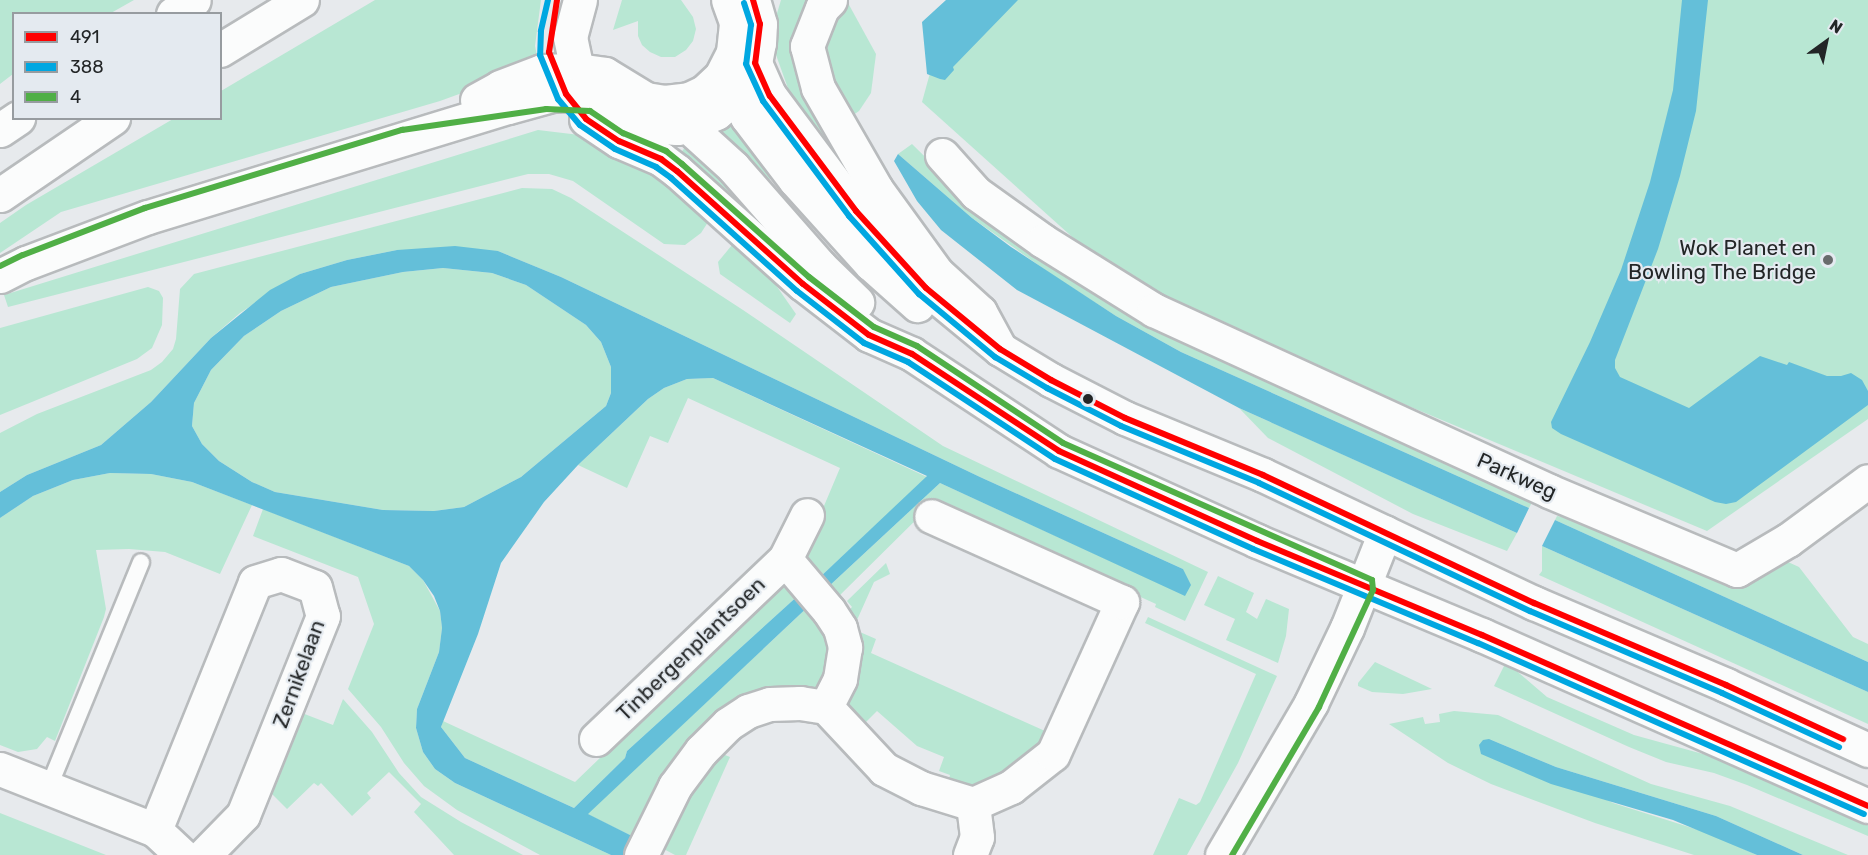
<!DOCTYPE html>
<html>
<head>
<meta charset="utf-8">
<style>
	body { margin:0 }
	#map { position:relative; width:1868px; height:855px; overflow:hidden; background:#e7eaed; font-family:Rubik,sans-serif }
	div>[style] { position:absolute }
	.green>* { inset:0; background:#b8e7d3 }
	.water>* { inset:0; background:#64bfd9 }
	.roads { filter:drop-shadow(2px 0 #b8bbbd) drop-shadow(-2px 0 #b8bbbd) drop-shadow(0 2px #b8bbbd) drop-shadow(0 -2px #b8bbbd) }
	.service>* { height:16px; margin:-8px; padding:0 8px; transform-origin:8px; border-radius:8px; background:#fbfcfc }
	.minor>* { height:33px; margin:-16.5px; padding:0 16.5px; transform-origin:16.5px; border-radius:16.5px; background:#fbfcfc }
	.tertiary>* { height:33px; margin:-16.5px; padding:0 16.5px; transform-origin:16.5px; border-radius:16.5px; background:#fbfcfc }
	.secondary>* { height:33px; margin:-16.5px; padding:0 16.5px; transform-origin:16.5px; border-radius:16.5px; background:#fbfcfc }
	.primary>* { height:33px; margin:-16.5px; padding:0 16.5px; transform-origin:16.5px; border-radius:16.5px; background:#fbfcfc }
	.bus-1>* { height:6px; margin:-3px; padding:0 3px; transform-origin:3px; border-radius:3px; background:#f00 }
	.bus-2>* { height:6px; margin:-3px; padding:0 3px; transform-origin:3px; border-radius:3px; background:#00a7e1 }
	.bus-3>* { height:6px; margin:-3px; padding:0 3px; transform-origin:3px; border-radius:3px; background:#50af46 }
	.dots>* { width:16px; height:16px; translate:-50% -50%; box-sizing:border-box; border:3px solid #e4eaf0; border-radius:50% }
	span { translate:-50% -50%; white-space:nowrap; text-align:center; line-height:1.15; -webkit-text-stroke:4.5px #e4eaf0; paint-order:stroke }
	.poi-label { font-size:21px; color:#232627 }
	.right { translate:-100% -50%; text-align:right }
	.street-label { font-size:21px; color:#232627 }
	.legend { position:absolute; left:12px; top:12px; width:210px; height:108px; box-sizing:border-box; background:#e4eaf0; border:2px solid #979ca0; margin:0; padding:8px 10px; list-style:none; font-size:18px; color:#232627 }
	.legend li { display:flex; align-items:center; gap:12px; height:30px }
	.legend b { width:30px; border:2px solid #979ca0 }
	.north { position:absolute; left:1796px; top:12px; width:60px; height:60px; -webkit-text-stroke:4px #e4eaf0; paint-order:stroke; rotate:33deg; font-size:16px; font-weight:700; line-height:24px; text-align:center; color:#232627 }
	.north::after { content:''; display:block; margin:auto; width:21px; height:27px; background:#232627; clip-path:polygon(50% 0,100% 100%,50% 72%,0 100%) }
</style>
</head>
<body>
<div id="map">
	<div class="green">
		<div style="clip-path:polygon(0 0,134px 0,111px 13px,14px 14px,13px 74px,0 84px)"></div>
		<div style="clip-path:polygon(375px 0,541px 0,535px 46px,539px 65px,440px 101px,61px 212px,0 253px,0 223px,26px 205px,173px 119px,220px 118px,221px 91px)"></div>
		<div style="clip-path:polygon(622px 0,681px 0,693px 17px,696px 29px,693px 41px,686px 50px,675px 57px,661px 57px,650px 52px,642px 45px,638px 36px,638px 21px,613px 30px)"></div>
		<div style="clip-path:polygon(781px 0,812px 0,833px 130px,821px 140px,790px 94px,775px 52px,772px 30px)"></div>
		<div style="clip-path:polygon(970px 0,1868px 0,1868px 419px,1707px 531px,1227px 330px,1099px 261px,922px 102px,943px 26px)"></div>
		<div style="clip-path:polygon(848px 3px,876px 54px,871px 93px,859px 111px,849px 118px,831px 80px,826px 59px,829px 34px,836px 18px)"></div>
		<div style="clip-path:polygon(730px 113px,777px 173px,765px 183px,712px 126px)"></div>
		<div style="clip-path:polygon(538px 130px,588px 136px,661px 174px,710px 219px,701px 233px,685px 245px,664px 244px,573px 181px,549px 174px,528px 174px,8px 307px,4px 295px)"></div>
		<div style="clip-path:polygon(912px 144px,983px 214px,1536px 495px,1529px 508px,1181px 352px,1116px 316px,1051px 274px,972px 218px,898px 154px)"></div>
		<div style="clip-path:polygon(685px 147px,720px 166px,746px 196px,736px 204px,681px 153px)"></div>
		<div style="clip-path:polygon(522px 188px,552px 189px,571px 198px,743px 310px,943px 446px,1208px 572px,1185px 621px,1155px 607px,1156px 604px,933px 503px,836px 599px,827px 588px,940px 483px,1185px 595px,1183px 569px,980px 477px,561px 277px,498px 251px,397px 250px,347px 260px,300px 274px,240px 313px,211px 338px,151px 402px,101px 445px,27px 475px,0 492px,0 433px,37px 414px,151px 370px,162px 362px,173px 349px,176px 339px,180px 289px,194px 274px)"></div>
		<div style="clip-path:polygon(732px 245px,773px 281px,796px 314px,790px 323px,720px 274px,718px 262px)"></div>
		<div style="clip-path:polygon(443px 268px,492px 273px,526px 285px,586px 325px,601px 342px,611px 367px,611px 393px,606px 406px,521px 477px,464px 507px,434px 511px,383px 510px,275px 492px,252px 482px,219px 461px,202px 444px,192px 426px,194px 403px,211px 370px,244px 336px,281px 311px,331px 287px,403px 272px)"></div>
		<div style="clip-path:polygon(148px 287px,159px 291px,163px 298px,162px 325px,152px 348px,137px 359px,0 415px,0 328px)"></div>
		<div style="clip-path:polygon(713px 378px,927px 477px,818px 579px,802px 558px,840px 468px,688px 398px,668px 443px,650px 436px,627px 488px,578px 465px,648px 399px,664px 388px,687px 379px)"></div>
		<div style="clip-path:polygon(1239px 408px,1304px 437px,1517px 533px,1507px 551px,1413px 514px,1268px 438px)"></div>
		<div style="clip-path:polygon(110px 473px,151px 474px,192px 482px,252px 505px,220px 574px,165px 552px,129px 549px,96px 550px,106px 609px,104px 617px,55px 741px,47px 737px,37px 749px,18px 752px,0 745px,0 518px,33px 496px,73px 480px)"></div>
		<div style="clip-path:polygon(263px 509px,409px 566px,423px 580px,440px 611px,442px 628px,439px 652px,417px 709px,416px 728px,423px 752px,435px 769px,455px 783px,611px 855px,540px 855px,457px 810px,424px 786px,404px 763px,381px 727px,348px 689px,374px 624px,358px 577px,253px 536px)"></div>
		<div style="clip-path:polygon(1576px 512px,1776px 566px,1788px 562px,1799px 567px,1853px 637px,1868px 644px,1868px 662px,1555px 520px,1557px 516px,1568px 518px)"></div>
		<div style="clip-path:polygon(1542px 546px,1868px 692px,1868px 724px,1539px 575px,1542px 571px)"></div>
		<div style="clip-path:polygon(886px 563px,890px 574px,874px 582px,853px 629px,876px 639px,871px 653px,1045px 731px,1103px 606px,1049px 738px,1027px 762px,976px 786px,948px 783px,950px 775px,939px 771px,944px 757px,917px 746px,877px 711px,861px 727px,847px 712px,844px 693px,845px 614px,852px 607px,847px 601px)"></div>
		<div style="clip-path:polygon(1218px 576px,1254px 593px,1246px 612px,1257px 619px,1266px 599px,1289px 609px,1286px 636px,1278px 663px,1226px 640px,1235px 619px,1204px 605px)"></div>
		<div style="clip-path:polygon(784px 581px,802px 592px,627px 751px,625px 758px,574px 808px,465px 758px,441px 727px,443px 721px,575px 782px)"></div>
		<div style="clip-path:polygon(812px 603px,835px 659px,817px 688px,789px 690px,632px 836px,587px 814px)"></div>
		<div style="clip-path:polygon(1148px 617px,1277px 676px,1238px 763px,1187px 855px,1153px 855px,1179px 798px,1196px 805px,1200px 802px,1256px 674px,1145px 623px)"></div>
		<div style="clip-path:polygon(1375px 662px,1432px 689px,1403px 694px,1372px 692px,1358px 686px,1358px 683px)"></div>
		<div style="clip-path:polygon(1506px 662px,1547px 697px,1634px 735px,1732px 762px,1868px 820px,1868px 836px,1747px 785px,1714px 773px,1666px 762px,1629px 747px,1494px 686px)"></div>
		<div style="clip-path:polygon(343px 699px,372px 732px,399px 773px,421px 797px,461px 822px,523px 855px,454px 855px,414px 812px,421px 804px,389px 772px,367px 793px,371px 798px,352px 816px,321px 783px,318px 786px,314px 783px,287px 809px,270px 792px,302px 713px,333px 725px)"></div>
		<div style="clip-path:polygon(1454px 711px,1498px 715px,1651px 784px,1730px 806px,1848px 855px,1803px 855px,1716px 816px,1556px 767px,1489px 739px,1613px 803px,1708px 833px,1757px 855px,1694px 855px,1595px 823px,1491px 784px,1448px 763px,1389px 724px,1423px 717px,1425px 724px,1440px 722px,1439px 714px)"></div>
		<div style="clip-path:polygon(720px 753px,730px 757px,686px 855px,675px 855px,660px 847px,682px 803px)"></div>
		<div style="clip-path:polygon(0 813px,106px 855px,0 855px)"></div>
	</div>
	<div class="water">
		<div style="clip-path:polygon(946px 0,1018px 0,953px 67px,954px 70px,945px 80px,940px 79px,927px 74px,922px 22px)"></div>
		<div style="clip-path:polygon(1682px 0,1708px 0,1696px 111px,1680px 176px,1658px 249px,1615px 360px,1615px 368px,1620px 377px,1689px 408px,1760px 356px,1787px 365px,1789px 362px,1827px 376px,1841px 376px,1851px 373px,1862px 380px,1868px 391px,1868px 405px,1736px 502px,1726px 504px,1715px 502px,1561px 434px,1552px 428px,1551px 422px,1590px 342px,1621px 270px,1650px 182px,1673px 90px)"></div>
		<div style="clip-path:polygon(898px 154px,972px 218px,1011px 247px,1116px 316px,1181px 352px,1529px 508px,1517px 533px,1239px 408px,1017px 290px,941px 230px,917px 201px,894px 161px)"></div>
		<div style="clip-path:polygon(evenodd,455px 246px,498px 251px,561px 277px,980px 477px,1183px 569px,1191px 585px,1185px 596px,940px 483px,827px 588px,818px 579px,927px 476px,713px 378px,687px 379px,664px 388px,648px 399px,578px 465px,544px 502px,501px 563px,478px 634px,441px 727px,465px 758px,574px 808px,625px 758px,627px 751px,802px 592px,812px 603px,588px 814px,632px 836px,624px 855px,611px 855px,455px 783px,435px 769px,423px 752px,416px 728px,417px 709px,439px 652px,442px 628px,440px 611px,434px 596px,423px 580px,409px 566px,192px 482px,151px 474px,110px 473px,73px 480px,33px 496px,0 518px,0 492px,27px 475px,101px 445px,151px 402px,211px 338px,270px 290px,300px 274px,347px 260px,397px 250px,455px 246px,443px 268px,492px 273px,526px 285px,586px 325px,601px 342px,611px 367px,611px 393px,606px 406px,521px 477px,464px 507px,434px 511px,383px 510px,275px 492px,252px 482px,219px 461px,202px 444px,192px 426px,194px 403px,211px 370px,244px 336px,281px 311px,331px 287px,403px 272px,443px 268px)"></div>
		<div style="clip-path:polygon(1555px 520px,1868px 662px,1868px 692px,1542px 546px)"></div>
		<div style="clip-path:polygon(1489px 739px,1556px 767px,1716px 816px,1803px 855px,1757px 855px,1673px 820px,1551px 784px,1481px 754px,1479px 745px,1483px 740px)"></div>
	</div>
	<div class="roads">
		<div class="service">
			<div style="left:48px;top:789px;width:245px;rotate:-67.7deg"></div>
		</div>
		<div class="minor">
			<div style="left:942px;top:155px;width:51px;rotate:48.2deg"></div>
			<div style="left:976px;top:193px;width:82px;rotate:35.6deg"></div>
			<div style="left:1043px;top:241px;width:131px;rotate:31.9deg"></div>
			<div style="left:1154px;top:310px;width:434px;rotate:24.6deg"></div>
			<div style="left:1549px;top:491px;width:204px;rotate:22.8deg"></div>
			<div style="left:1737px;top:570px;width:59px;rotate:-30.5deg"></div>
			<div style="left:1788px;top:540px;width:99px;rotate:-36.4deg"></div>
			<div style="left:785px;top:559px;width:49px;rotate:-63.4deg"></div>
			<div style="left:596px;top:739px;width:261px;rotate:-43.6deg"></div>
			<div style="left:785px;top:559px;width:68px;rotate:49.8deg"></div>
			<div style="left:829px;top:611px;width:20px;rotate:57deg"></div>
			<div style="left:840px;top:628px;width:20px;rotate:75deg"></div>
			<div style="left:845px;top:647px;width:32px;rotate:99deg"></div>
			<div style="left:840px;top:679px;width:31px;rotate:117deg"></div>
			<div style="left:0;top:769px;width:167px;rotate:21.5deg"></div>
			<div style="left:155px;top:830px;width:37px;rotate:43deg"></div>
			<div style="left:155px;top:830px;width:267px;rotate:-68deg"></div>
			<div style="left:255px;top:582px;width:27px;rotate:-17deg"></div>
			<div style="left:281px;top:574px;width:36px;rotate:21deg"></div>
			<div style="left:315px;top:587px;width:30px;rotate:75deg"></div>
			<div style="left:323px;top:616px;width:214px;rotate:111.9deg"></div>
			<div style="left:243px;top:815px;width:56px;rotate:134.3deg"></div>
			<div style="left:641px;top:855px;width:77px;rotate:-63.8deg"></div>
			<div style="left:675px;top:786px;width:44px;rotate:-53.4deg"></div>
			<div style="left:701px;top:751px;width:38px;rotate:-45deg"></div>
			<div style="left:728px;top:724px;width:24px;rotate:-33deg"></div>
			<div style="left:748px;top:711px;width:23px;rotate:-18deg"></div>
			<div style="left:770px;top:704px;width:30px;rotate:-2deg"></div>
			<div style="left:800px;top:703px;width:26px;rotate:9deg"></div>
			<div style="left:826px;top:707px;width:85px;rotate:46.9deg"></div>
			<div style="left:884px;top:769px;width:42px;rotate:27.2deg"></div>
			<div style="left:921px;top:788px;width:54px;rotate:17.1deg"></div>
			<div style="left:973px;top:804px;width:42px;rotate:-24.1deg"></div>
			<div style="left:1011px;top:787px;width:53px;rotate:-38.2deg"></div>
			<div style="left:1053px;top:754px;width:167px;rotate:-65.6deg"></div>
			<div style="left:1122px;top:602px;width:209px;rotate:-155.8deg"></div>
			<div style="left:970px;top:855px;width:19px;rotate:-69deg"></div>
			<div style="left:977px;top:837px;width:33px;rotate:-97deg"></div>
		</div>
		<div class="tertiary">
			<div style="left:755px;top:63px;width:36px;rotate:66deg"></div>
			<div style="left:770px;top:96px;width:144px;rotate:53.2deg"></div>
			<div style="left:856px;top:211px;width:104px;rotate:47.7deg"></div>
			<div style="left:926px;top:288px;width:96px;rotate:39.5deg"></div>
			<div style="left:1000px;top:349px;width:60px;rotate:31.3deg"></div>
			<div style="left:1051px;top:380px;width:83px;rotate:27.2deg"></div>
			<div style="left:1125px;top:418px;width:149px;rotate:22.4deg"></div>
			<div style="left:1263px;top:475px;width:300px;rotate:25.3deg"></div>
			<div style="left:1534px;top:603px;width:209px;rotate:23.1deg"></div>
			<div style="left:1726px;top:685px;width:156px;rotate:24.6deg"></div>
			<div style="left:736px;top:96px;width:24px;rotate:62deg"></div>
			<div style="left:747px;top:117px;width:79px;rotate:52.7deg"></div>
			<div style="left:795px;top:180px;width:113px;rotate:47.9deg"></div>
			<div style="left:871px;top:264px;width:62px;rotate:41.7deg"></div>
			<div style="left:586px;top:119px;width:40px;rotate:34deg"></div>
			<div style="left:619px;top:141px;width:46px;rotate:23.2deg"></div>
			<div style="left:661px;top:159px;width:20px;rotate:37deg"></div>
			<div style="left:677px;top:171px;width:169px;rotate:41.9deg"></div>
			<div style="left:803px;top:284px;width:83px;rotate:37.7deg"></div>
			<div style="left:869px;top:335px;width:47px;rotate:23.8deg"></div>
			<div style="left:912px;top:354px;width:176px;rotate:33.4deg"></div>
			<div style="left:1059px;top:451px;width:217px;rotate:24.4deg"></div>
			<div style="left:1257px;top:541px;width:244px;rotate:22.7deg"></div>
			<div style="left:1482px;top:635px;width:422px;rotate:23.9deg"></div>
			<div style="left:688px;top:126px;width:61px;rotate:42.3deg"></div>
			<div style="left:733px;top:167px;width:132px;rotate:48.7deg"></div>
			<div style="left:820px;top:266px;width:52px;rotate:44.2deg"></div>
			<div style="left:1222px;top:855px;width:176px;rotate:-59.6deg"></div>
			<div style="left:1311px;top:703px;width:83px;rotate:-64.4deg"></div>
			<div style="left:1347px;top:628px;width:103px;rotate:-68.4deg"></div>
		</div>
		<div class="secondary">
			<div style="left:580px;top:0;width:38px;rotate:105deg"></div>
			<div style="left:570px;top:37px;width:34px;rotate:78deg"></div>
			<div style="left:577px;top:70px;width:27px;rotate:59deg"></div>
			<div style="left:591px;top:93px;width:25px;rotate:42deg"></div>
			<div style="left:610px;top:110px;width:20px;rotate:30deg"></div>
			<div style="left:627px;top:120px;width:21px;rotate:17deg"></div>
			<div style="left:647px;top:126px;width:30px;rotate:4deg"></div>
			<div style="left:677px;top:128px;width:11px;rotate:-10deg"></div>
			<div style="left:688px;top:126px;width:31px;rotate:-25deg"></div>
			<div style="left:716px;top:113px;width:26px;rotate:-40deg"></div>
			<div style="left:736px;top:96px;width:18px;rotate:-56deg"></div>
			<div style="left:746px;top:81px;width:20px;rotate:-63deg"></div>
			<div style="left:755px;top:63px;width:20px;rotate:-79deg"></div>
			<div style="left:759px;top:43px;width:19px;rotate:-87deg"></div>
			<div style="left:760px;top:24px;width:25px;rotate:-106deg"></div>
			<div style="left:577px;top:70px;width:28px;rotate:8deg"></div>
			<div style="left:605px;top:74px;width:48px;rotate:31.4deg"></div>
			<div style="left:646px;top:99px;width:19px;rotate:9deg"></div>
			<div style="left:665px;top:102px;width:24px;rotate:-7deg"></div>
			<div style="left:689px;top:99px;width:17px;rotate:-25deg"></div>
			<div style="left:704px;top:92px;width:23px;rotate:-43deg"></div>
			<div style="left:721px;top:76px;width:27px;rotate:-63deg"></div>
			<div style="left:733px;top:52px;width:30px;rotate:-84deg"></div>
			<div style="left:736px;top:22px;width:23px;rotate:-110deg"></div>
		</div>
		<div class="primary">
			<div style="left:830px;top:0;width:11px;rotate:135deg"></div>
			<div style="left:822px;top:8px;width:41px;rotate:111.5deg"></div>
			<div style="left:807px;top:46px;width:43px;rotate:75.3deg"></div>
			<div style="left:818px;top:88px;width:116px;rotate:60.1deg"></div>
			<div style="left:876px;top:189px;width:104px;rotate:54deg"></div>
			<div style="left:937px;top:273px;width:58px;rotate:42.2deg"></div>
			<div style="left:980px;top:312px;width:42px;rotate:61.6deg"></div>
			<div style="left:173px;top:14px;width:25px;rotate:-34deg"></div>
			<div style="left:220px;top:50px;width:96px;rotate:-31.4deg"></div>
			<div style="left:477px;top:100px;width:26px;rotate:-29deg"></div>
			<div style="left:500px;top:87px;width:45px;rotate:-20.9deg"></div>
			<div style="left:542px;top:71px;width:35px;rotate:-2deg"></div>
			<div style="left:0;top:130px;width:22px;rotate:-34deg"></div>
			<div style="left:0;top:195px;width:137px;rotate:-34.3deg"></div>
			<div style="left:0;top:276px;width:29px;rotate:-27deg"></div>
			<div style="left:26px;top:263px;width:130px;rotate:-20.7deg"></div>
			<div style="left:148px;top:217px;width:376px;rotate:-17deg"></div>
			<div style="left:508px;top:107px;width:46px;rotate:-15.3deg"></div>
			<div style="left:552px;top:95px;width:14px;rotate:-4deg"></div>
			<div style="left:566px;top:94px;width:40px;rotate:16deg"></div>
		</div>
	</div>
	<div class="bus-1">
		<div style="left:557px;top:0;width:53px;rotate:98.7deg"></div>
		<div style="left:549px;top:52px;width:45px;rotate:68deg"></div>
		<div style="left:566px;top:94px;width:32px;rotate:51deg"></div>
		<div style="left:586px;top:119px;width:40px;rotate:34deg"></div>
		<div style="left:619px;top:141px;width:46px;rotate:23.2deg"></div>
		<div style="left:661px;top:159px;width:20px;rotate:37deg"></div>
		<div style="left:677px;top:171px;width:169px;rotate:41.9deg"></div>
		<div style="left:803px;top:284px;width:83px;rotate:37.7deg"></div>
		<div style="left:869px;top:335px;width:47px;rotate:23.8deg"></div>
		<div style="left:912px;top:354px;width:176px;rotate:33.4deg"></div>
		<div style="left:1059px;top:451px;width:217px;rotate:24.4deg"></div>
		<div style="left:1257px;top:541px;width:244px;rotate:22.7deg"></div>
		<div style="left:1482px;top:635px;width:422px;rotate:23.9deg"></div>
		<div style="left:753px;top:0;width:25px;rotate:74deg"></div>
		<div style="left:760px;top:24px;width:39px;rotate:97deg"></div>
		<div style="left:755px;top:63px;width:36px;rotate:66deg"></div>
		<div style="left:770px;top:96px;width:144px;rotate:53.2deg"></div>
		<div style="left:856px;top:211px;width:104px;rotate:47.7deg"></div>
		<div style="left:926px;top:288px;width:96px;rotate:39.5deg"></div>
		<div style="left:1000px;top:349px;width:60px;rotate:31.3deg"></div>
		<div style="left:1051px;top:380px;width:83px;rotate:27.2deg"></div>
		<div style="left:1125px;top:418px;width:149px;rotate:22.4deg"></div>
		<div style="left:1263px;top:475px;width:300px;rotate:25.3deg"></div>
		<div style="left:1534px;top:603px;width:209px;rotate:23.1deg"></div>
		<div style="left:1726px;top:685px;width:129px;rotate:24.8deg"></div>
	</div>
	<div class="bus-2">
		<div style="left:548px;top:0;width:32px;rotate:103deg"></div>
		<div style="left:541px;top:31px;width:24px;rotate:92deg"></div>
		<div style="left:540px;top:55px;width:48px;rotate:67.8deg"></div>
		<div style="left:558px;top:99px;width:34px;rotate:50deg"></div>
		<div style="left:580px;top:125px;width:42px;rotate:34.4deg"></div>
		<div style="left:615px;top:149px;width:45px;rotate:23.7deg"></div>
		<div style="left:656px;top:167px;width:19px;rotate:36deg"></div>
		<div style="left:671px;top:178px;width:169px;rotate:41.9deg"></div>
		<div style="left:797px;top:291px;width:85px;rotate:37.8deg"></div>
		<div style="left:864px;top:343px;width:48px;rotate:23.4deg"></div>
		<div style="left:908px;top:362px;width:176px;rotate:33.4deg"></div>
		<div style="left:1055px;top:459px;width:217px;rotate:24.4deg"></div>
		<div style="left:1253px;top:549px;width:244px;rotate:22.7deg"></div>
		<div style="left:1478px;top:643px;width:422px;rotate:23.9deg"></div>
		<div style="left:744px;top:3px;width:23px;rotate:72deg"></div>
		<div style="left:751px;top:25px;width:39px;rotate:97deg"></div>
		<div style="left:746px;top:64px;width:41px;rotate:65.3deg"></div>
		<div style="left:763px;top:101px;width:144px;rotate:53.2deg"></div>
		<div style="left:849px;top:216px;width:105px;rotate:48.1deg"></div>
		<div style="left:919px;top:294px;width:99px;rotate:39.7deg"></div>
		<div style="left:995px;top:357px;width:61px;rotate:30.8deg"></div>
		<div style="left:1047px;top:388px;width:83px;rotate:27.2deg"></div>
		<div style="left:1121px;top:426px;width:149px;rotate:22.4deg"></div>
		<div style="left:1259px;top:483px;width:300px;rotate:25.3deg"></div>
		<div style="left:1530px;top:611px;width:209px;rotate:23.1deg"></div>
		<div style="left:1722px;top:693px;width:129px;rotate:24.8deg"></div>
	</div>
	<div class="bus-3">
		<div style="left:0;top:266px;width:25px;rotate:-26deg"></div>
		<div style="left:23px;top:255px;width:131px;rotate:-21.1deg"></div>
		<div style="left:145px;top:208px;width:269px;rotate:-16.9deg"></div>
		<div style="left:402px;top:130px;width:146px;rotate:-8.3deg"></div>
		<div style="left:546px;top:109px;width:44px;rotate:2.6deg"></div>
		<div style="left:590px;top:111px;width:40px;rotate:34deg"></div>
		<div style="left:623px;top:133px;width:47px;rotate:22.7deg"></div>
		<div style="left:666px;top:151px;width:21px;rotate:39deg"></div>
		<div style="left:682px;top:164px;width:170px;rotate:41.7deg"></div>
		<div style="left:809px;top:277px;width:82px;rotate:37.6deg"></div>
		<div style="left:874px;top:327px;width:47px;rotate:23.8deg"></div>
		<div style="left:917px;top:346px;width:175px;rotate:33.6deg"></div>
		<div style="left:1063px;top:443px;width:338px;rotate:23.9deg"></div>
		<div style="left:1372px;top:580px;width:10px;rotate:84deg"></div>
		<div style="left:1373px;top:590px;width:129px;rotate:114.8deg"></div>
		<div style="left:1319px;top:707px;width:172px;rotate:120.4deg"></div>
	</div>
	<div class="dots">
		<div style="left:1828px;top:260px;background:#686b6c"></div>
		<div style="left:1088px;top:399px;background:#232627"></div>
	</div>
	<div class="poi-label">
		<span class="right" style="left:1816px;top:260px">Wok Planet en<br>Bowling The Bridge</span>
	</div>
	<div class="street-label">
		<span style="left:1517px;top:476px;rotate:24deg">Parkweg</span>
		<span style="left:691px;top:649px;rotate:-44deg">Tinbergenplantsoen</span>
		<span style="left:299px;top:674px;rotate:-70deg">Zernikelaan</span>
	</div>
	<ul class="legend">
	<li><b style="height:8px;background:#f00"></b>491</li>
	<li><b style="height:8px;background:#00a7e1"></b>388</li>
	<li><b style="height:8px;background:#50af46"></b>4</li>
	</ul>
	<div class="north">N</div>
</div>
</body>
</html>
